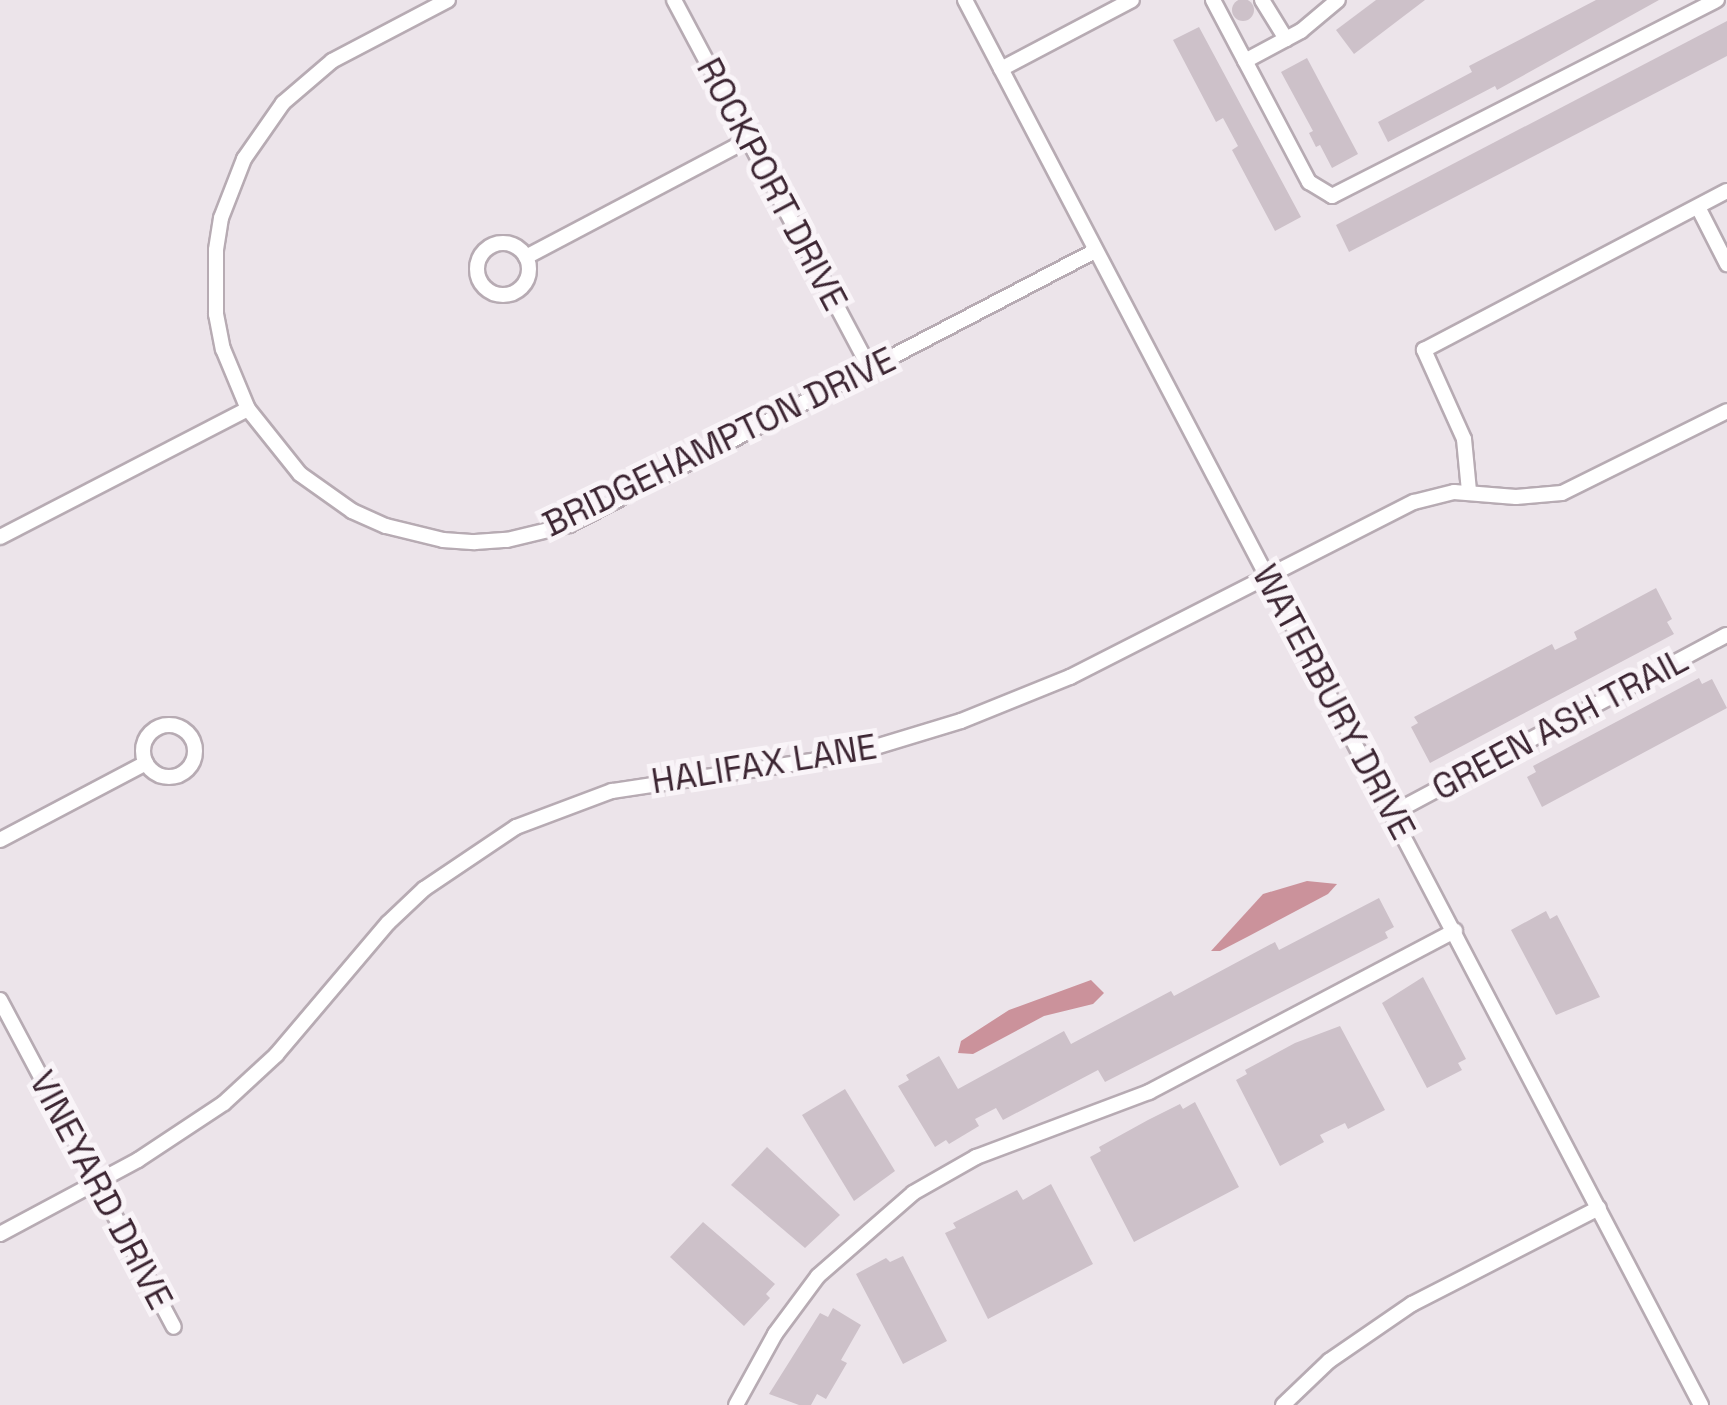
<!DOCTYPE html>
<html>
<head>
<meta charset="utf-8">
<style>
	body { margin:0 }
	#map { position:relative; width:1727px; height:1405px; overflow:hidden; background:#ece4ea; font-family:"Space Grotesk",sans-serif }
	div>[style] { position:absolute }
	.water>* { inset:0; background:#cb929b }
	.building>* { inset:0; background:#cdc1c9 }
	.round { border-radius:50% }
	.roads { filter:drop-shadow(2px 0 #b7abb3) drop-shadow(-2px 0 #b7abb3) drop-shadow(0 2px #b7abb3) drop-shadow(0 -2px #b7abb3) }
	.minor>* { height:14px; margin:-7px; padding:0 7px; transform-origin:7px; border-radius:7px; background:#fff }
	.minor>.ring { margin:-7px; padding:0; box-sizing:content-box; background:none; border:14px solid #fff; border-radius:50% }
	span { translate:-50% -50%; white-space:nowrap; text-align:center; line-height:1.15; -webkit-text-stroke:10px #f9f4f8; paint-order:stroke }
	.street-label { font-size:35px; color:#3c2532 }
</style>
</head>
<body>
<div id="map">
	<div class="water">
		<div style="clip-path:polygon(1307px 881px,1337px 884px,1328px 894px,1249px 936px,1220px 951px,1211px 951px,1263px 894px)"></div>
		<div style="clip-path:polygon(1091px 980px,1104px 993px,1093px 1004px,1044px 1016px,973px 1054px,958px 1053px,961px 1041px,1009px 1010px)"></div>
	</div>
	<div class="building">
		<div class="round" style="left:1232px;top:-1px;width:22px;height:22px"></div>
		<div style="clip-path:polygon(1376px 0,1425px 0,1354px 54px,1336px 30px)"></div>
		<div style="clip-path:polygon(1596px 0,1659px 0,1497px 90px,1495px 86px,1388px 142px,1378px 122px,1472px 72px,1469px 66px)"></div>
		<div style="clip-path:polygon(1727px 21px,1727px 56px,1349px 252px,1336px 225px)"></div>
		<div style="clip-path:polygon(1199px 27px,1301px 217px,1275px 231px,1232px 150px,1238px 146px,1223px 118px,1216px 122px,1173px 40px)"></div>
		<div style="clip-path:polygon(1307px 58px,1358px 154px,1332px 168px,1320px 145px,1316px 147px,1309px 133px,1313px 131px,1281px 72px)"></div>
		<div style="clip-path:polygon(1656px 588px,1672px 619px,1667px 622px,1674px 634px,1430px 763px,1411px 727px,1418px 723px,1414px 717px,1552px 644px,1555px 650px,1577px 639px,1574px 632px)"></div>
		<div style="clip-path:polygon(1699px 678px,1702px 684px,1712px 679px,1727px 708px,1542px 807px,1527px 777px,1536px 772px,1533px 766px)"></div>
		<div style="clip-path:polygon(1379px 898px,1394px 927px,1385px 932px,1388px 938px,1105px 1082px,1098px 1070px,1003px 1120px,996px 1108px,975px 1119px,979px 1126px,949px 1144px,946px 1140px,935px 1147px,898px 1086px,909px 1080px,906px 1075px,939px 1056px,958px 1089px,1064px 1031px,1071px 1044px,1171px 991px,1174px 996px,1275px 942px,1279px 950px)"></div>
		<div style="clip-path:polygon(1546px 911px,1550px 919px,1557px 915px,1600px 997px,1556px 1015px,1511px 930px)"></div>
		<div style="clip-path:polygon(1423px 977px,1466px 1059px,1458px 1063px,1462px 1070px,1427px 1088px,1382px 1003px)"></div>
		<div style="clip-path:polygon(1340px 1026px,1385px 1110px,1348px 1129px,1345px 1123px,1320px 1135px,1324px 1142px,1280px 1166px,1236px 1080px,1247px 1074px,1245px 1070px,1295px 1043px)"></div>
		<div style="clip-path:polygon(845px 1089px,895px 1171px,854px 1201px,802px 1115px)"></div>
		<div style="clip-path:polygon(1195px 1102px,1239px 1187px,1134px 1242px,1090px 1157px,1101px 1151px,1099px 1147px,1148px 1120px,1180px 1104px,1183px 1109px)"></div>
		<div style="clip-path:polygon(767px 1147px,840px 1215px,805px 1248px,731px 1185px)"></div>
		<div style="clip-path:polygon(1051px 1184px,1093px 1264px,988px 1319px,945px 1233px,956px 1228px,953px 1223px,1017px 1190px,1023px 1200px)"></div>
		<div style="clip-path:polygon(703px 1222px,775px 1284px,766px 1294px,770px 1298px,744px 1326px,670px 1257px)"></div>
		<div style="clip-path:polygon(903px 1256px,947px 1341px,903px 1364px,856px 1274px,886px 1258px,890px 1262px)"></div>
		<div style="clip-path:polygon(833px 1308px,861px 1325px,841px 1360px,847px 1363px,826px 1399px,817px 1394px,811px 1405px,799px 1405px,769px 1394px,820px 1313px,828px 1317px)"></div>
	</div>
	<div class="roads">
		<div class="minor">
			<div style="left:448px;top:0;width:131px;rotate:152.3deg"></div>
			<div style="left:332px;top:61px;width:65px;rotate:139.4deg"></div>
			<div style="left:283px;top:103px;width:68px;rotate:124.9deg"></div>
			<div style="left:244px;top:159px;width:63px;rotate:111.3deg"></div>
			<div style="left:221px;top:218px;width:32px;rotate:99deg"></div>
			<div style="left:216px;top:250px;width:64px;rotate:90deg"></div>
			<div style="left:216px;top:314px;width:36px;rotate:79deg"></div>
			<div style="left:223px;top:349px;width:65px;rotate:67.4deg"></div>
			<div style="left:248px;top:409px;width:83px;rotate:51.3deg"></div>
			<div style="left:300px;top:474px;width:64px;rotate:35.4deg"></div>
			<div style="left:352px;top:511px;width:37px;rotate:24deg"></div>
			<div style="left:386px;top:526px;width:59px;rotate:13.8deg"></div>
			<div style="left:443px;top:540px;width:32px;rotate:4deg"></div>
			<div style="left:475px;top:542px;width:32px;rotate:-4deg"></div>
			<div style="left:507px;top:540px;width:64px;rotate:-13.6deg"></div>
			<div style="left:569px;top:525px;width:593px;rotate:-27.52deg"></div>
			<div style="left:674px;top:0;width:418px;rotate:62deg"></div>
			<div style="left:965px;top:0;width:1586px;rotate:62.35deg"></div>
			<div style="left:1213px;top:0;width:206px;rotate:62.2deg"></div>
			<div style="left:1309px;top:182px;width:27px;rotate:31deg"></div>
			<div style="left:1332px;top:196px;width:432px;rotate:-27deg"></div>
			<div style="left:1262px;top:0;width:46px;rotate:58.4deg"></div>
			<div style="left:1245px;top:61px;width:64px;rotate:-28.2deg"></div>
			<div style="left:1301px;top:31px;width:48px;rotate:-40deg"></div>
			<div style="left:1001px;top:69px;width:148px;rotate:-27.8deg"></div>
			<div style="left:1699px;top:209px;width:62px;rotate:63deg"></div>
			<div class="ring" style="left:477px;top:243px;width:38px;height:38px"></div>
			<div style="left:526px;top:257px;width:251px;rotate:-27.8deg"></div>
			<div style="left:1469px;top:491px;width:52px;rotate:-95.5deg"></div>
			<div style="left:1464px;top:439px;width:98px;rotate:-114.2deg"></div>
			<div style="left:1424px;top:350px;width:342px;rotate:-27.7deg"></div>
			<div style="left:0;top:537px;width:279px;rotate:-27.3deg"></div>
			<div class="ring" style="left:143px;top:725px;width:38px;height:38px"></div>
			<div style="left:1393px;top:813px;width:378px;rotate:-28.1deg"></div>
			<div style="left:0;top:840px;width:165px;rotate:-27.8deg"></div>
			<div style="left:0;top:1000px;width:370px;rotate:62deg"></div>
			<div style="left:0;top:1234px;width:157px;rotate:-28.2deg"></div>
			<div style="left:138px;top:1160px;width:103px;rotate:-33.5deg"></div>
			<div style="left:224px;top:1103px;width:71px;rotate:-42.7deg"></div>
			<div style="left:276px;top:1055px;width:173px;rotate:-49.7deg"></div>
			<div style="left:388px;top:923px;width:50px;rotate:-43.4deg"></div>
			<div style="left:424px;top:889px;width:111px;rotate:-34deg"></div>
			<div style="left:516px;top:827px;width:103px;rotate:-20.6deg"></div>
			<div style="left:612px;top:791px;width:240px;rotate:-8.6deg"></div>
			<div style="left:849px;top:755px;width:117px;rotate:-16.9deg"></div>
			<div style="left:961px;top:721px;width:118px;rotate:-22deg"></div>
			<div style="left:1070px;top:677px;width:386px;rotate:-27deg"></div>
			<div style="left:1414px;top:502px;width:41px;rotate:-14deg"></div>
			<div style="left:1454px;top:492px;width:62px;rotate:4.6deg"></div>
			<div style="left:1516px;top:497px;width:46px;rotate:-5deg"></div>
			<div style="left:1562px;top:493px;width:184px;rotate:-26.4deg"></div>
			<div style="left:736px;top:1405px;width:81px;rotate:-61.2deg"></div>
			<div style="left:775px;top:1334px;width:72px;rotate:-53.4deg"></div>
			<div style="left:818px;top:1276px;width:126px;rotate:-41.1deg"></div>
			<div style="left:913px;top:1193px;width:73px;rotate:-29.7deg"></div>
			<div style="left:976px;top:1157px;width:185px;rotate:-20.6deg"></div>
			<div style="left:1149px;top:1092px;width:346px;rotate:-27.8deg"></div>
			<div style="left:1283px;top:1405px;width:64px;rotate:-43.7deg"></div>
			<div style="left:1329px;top:1361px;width:101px;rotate:-34.5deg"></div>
			<div style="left:1412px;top:1304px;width:210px;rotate:-27.2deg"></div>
		</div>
	</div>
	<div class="street-label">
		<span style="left:772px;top:184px;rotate:62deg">ROCKPORT DRIVE</span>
		<span style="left:719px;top:442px;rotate:-26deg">BRIDGEHAMPTON DRIVE</span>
		<span style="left:1334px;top:702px;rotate:62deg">WATERBURY DRIVE</span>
		<span style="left:1560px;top:724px;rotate:-28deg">GREEN ASH TRAIL</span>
		<span style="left:764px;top:764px;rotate:-9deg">HALIFAX LANE</span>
		<span style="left:101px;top:1190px;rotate:62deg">VINEYARD DRIVE</span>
	</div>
</div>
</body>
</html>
